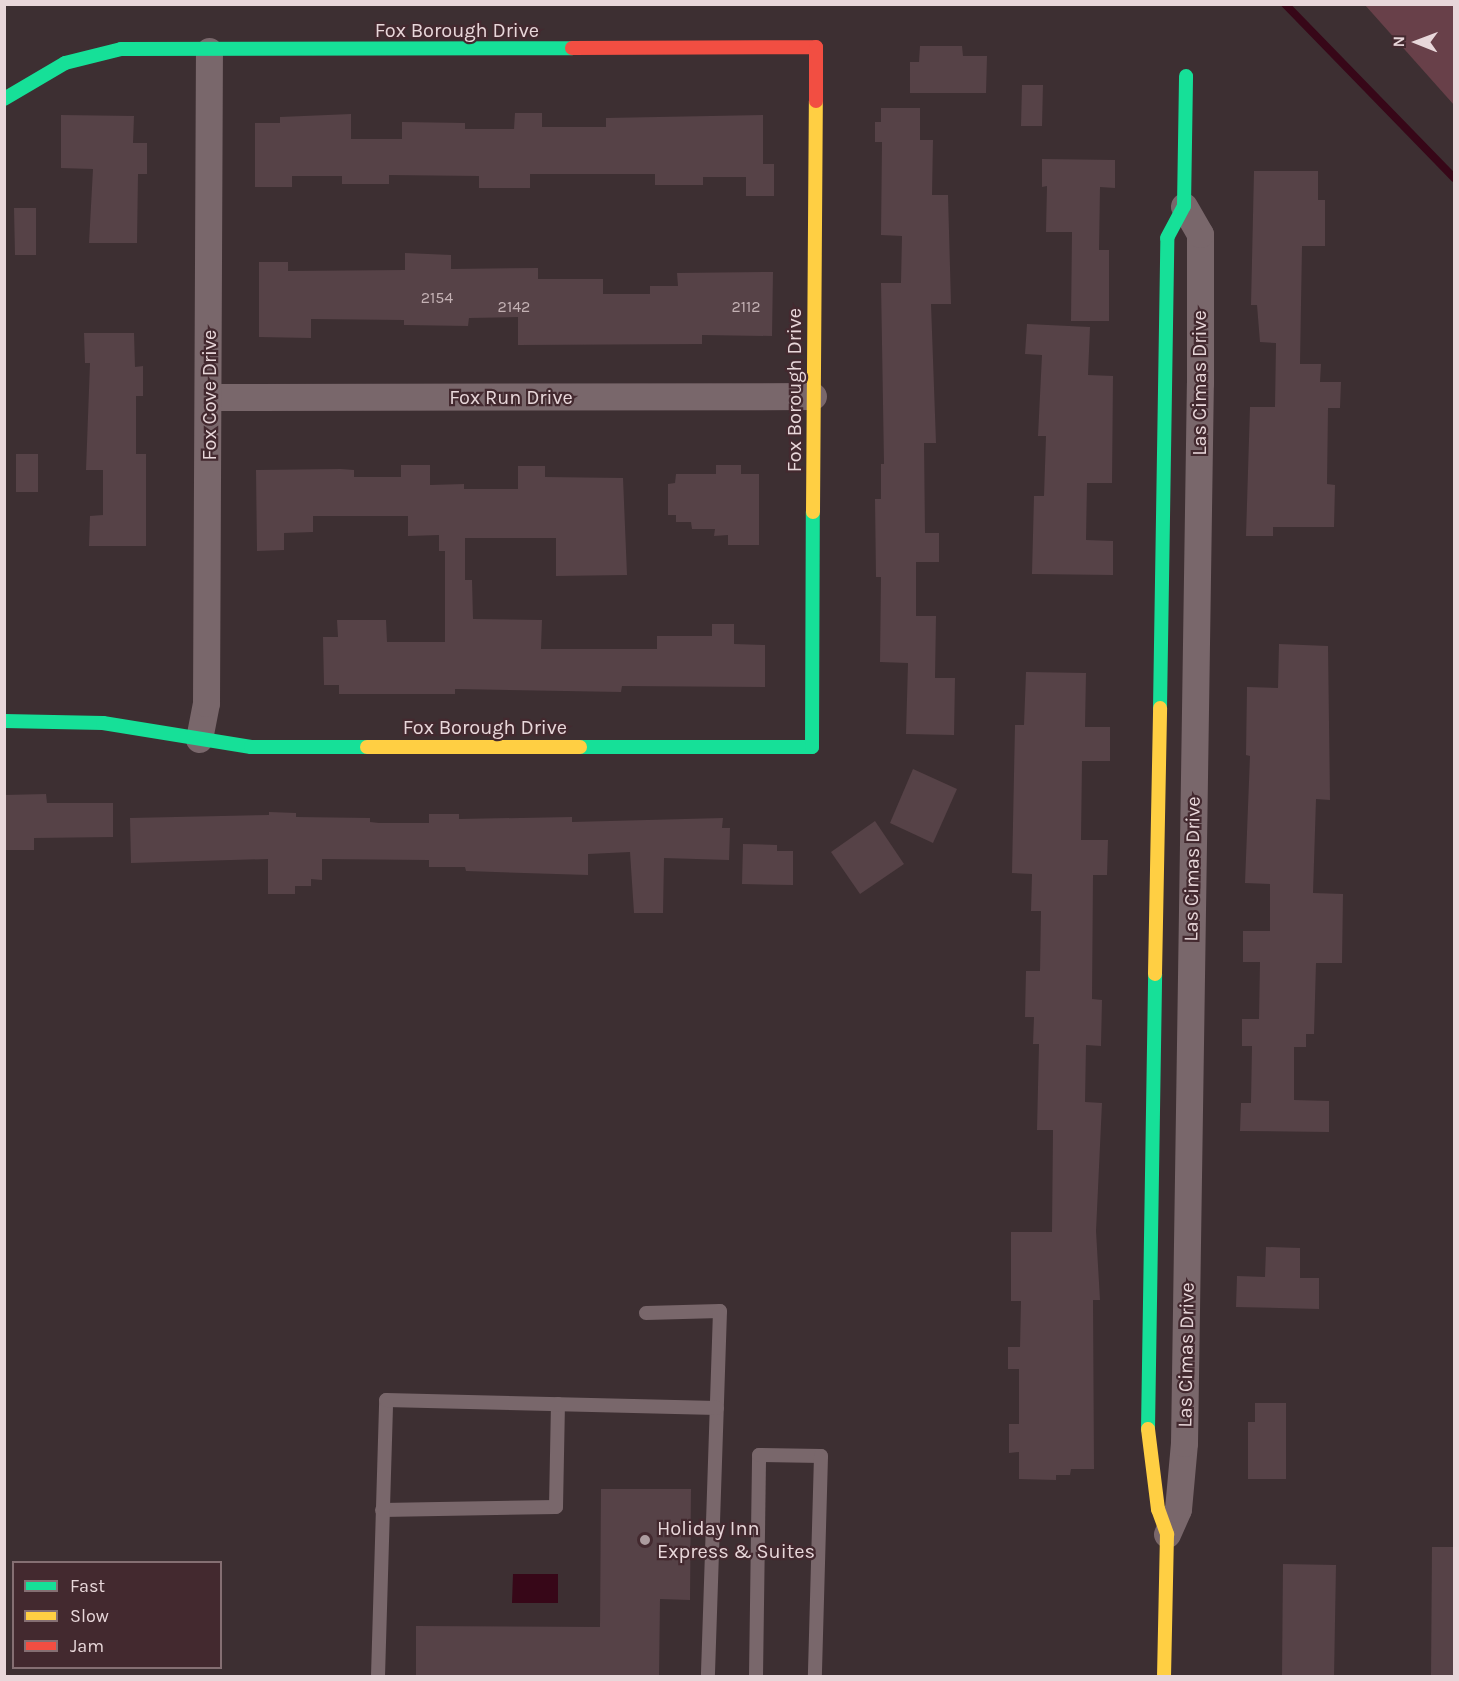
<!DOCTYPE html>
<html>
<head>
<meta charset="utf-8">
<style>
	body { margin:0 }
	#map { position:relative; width:1459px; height:1681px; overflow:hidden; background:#3d2f32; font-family:Karla,sans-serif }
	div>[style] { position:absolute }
	.green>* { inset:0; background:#684049 }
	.water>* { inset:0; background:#370718 }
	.stream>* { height:8px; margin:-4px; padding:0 4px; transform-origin:4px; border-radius:4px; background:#370718 }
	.building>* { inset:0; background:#564247 }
	.lane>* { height:14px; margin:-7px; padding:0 7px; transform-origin:7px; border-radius:7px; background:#79676b }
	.street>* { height:27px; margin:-13.5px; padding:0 13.5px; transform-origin:13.5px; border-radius:13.5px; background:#79676b }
	.fast>* { height:14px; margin:-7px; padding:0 7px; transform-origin:7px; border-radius:7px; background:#16e098 }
	.slow>* { height:14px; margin:-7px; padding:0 7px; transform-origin:7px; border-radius:7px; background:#ffcf43 }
	.jam>* { height:14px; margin:-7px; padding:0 7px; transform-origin:7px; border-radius:7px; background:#f24e42 }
	.dots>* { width:16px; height:16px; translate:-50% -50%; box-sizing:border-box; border:3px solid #43292f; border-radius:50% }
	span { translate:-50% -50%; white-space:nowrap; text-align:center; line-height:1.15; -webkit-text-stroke:4.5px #43292f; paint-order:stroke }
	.number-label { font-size:16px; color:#c4b2b5 }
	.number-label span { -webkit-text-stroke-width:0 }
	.street-label { font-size:20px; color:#e8d7da }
	.poi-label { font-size:20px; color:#e8d7da }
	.left { translate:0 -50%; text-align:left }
	.frame { position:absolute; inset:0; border:6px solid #e8d7da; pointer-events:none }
	.legend { position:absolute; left:12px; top:1561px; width:210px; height:108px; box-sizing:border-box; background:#43292f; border:2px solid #856f73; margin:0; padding:8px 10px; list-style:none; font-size:18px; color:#e8d7da }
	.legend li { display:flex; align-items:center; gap:12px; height:30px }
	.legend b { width:30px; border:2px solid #856f73 }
	.north { position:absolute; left:1387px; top:12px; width:60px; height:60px; -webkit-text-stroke:4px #43292f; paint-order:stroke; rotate:271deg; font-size:16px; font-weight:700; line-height:24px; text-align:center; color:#e8d7da }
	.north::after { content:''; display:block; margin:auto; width:21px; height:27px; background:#e8d7da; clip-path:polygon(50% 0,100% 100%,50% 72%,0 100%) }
</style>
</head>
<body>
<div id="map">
	<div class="green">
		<div style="clip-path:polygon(1365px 5px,1454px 5px,1454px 105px)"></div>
	</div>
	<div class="water">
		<div style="clip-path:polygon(513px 1574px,558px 1574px,558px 1603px,512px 1603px)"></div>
	</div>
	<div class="stream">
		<div style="left:1285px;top:4px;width:243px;rotate:45.8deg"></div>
	</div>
	<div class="building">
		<div style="clip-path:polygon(920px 46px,962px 46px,963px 56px,987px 56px,986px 93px,910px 93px,910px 62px,919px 62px)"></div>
		<div style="clip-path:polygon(1022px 85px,1043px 85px,1042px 126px,1021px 126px)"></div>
		<div style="clip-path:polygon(881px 108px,920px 108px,920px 140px,933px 140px,932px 195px,948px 195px,951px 304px,931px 304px,936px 443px,924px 443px,925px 533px,939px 533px,939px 562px,916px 562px,916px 616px,936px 616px,935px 678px,955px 678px,954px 735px,906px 734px,908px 663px,880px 662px,881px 577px,876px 577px,875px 499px,881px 499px,881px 464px,884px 464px,881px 283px,901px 283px,902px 236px,881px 235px,882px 142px,875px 142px,875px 122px,881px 122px)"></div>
		<div style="clip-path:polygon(515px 113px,542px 113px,542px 127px,606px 127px,606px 118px,763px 115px,763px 164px,774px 164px,774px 196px,746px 196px,746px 177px,703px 177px,703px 185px,655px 185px,655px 174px,530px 174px,530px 188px,479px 188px,479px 176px,389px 175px,389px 184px,342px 184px,342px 176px,292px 176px,292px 187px,255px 187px,255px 123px,280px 123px,280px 117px,351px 114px,351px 139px,402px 139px,402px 122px,465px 123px,465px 129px,514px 129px)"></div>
		<div style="clip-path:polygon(61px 115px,134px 116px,133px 143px,147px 143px,147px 174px,138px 174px,137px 243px,89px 243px,93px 169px,61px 168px)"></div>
		<div style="clip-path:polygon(1042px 159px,1115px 160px,1115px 188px,1100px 187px,1099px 250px,1109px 250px,1109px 321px,1071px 321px,1072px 232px,1046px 232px,1047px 186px,1042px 187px)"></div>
		<div style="clip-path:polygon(1254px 171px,1318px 171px,1318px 200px,1325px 200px,1325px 246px,1302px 246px,1300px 364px,1321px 364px,1320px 382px,1341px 382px,1340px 408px,1328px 408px,1327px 484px,1335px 485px,1334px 527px,1273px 527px,1273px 536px,1246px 536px,1250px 407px,1275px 407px,1276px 343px,1260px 342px,1257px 305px,1251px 305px)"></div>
		<div style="clip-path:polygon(14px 208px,36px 208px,36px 255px,15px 255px)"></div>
		<div style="clip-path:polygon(405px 253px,451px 255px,451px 269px,538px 268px,538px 279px,603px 279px,603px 294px,650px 294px,650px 286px,678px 286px,677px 273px,773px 272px,772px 336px,702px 335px,702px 344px,518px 345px,518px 317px,469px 318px,468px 326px,404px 325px,404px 320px,311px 319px,311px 338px,259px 337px,259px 262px,288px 262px,288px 271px,405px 270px)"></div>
		<div style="clip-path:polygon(1027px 324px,1090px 327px,1088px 375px,1113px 376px,1112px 483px,1087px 483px,1086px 540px,1113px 541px,1113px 575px,1032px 574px,1034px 496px,1044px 496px,1046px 436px,1038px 436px,1042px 355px,1025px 354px)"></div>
		<div style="clip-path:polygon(84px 333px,134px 333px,135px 367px,143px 366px,143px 396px,136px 396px,136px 454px,146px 454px,146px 546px,89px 546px,90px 516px,103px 515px,103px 470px,86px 470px,90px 363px,85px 363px)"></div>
		<div style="clip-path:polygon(16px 454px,38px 454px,38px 492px,16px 492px)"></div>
		<div style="clip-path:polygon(401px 465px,430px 465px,430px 485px,464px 484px,464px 489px,518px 489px,518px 466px,545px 466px,545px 477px,623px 478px,627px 575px,556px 576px,556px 538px,465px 538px,465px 580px,472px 580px,473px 619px,542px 620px,541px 649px,657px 649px,657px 636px,712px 636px,712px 624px,734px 624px,734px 644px,765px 645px,765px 687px,622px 686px,621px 692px,455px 689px,455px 694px,339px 694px,339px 685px,324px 685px,323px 637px,338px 637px,337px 620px,386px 620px,387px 642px,445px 642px,445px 551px,439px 551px,439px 535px,408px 536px,408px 516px,313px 516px,313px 532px,284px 533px,284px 550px,257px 551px,256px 470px,341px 469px,354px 470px,354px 477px,401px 477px)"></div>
		<div style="clip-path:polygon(716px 465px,741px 465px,741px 474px,759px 474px,759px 545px,728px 545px,728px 535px,714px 536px,715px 529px,692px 529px,691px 522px,676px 522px,676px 515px,668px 515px,668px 484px,675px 483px,676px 474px,716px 474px)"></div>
		<div style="clip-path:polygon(1279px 644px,1328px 646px,1330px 800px,1316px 799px,1313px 893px,1343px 894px,1342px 963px,1316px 963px,1314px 1034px,1306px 1034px,1306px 1047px,1294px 1047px,1294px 1100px,1329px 1101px,1329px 1132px,1240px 1131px,1241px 1103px,1251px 1103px,1252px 1046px,1242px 1046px,1242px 1019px,1259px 1019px,1260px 962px,1243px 962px,1243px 931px,1270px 931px,1270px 884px,1245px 883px,1250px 756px,1246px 755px,1247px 687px,1278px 688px)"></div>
		<div style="clip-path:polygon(1026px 672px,1086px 673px,1085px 727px,1110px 727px,1110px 761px,1082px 761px,1081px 840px,1108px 840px,1107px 875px,1093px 875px,1092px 999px,1102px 1000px,1101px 1046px,1086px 1045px,1085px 1102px,1102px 1103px,1096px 1231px,1100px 1300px,1093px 1300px,1094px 1469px,1071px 1469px,1070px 1475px,1056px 1475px,1056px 1480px,1019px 1479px,1019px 1452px,1009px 1453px,1009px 1424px,1019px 1424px,1019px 1369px,1008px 1369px,1008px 1347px,1020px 1347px,1021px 1301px,1011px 1301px,1011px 1232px,1052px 1232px,1053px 1130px,1037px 1130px,1039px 1044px,1033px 1044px,1034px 1017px,1025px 1017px,1026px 971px,1040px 971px,1041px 911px,1031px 911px,1032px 874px,1012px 873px,1015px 725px,1024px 725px)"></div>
		<div style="clip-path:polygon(913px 769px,957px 789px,933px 843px,890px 823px)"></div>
		<div style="clip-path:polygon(46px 794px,47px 803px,113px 803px,113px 837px,34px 838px,34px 850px,4px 850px,4px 795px)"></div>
		<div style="clip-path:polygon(269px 812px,296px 813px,296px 817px,370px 818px,370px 822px,379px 823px,429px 823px,429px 814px,459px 814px,459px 819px,572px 817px,572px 822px,723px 818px,722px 828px,730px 828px,729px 860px,664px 858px,663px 913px,634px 913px,630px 852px,588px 854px,588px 875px,466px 871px,465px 867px,429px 867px,429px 860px,322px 859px,322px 880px,311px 879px,311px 886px,295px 886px,295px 894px,268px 894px,268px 859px,131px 863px,130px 818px,269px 815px)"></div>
		<div style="clip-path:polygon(875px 821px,904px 864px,860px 894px,831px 852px)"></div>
		<div style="clip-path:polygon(743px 844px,777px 845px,777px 851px,793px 851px,793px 885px,742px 884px)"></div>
		<div style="clip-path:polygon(1266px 1247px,1300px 1248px,1300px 1278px,1319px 1278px,1319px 1309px,1236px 1307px,1237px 1276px,1265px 1277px)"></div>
		<div style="clip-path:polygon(1255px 1403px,1286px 1403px,1286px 1479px,1248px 1479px,1248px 1422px,1255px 1422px)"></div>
		<div style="clip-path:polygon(601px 1489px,691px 1489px,690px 1600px,660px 1599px,659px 1677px,416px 1677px,416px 1626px,600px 1627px)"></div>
		<div style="clip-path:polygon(1432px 1547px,1455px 1547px,1455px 1677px,1431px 1677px)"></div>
		<div style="clip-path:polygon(1283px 1564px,1336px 1565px,1334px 1677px,1282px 1677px)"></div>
	</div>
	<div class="lane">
		<div style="left:646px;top:1313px;width:74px;rotate:-1.5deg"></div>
		<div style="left:720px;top:1311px;width:365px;rotate:91.9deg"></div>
		<div style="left:382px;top:1510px;width:174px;rotate:-1deg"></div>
		<div style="left:556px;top:1507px;width:103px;rotate:-88.9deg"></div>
		<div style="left:378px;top:1676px;width:276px;rotate:-88.3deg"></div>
		<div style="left:386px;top:1400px;width:331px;rotate:1.4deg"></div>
		<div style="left:756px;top:1676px;width:221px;rotate:-89.2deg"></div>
		<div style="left:759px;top:1455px;width:62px;rotate:0.9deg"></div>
		<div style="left:821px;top:1456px;width:220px;rotate:91.6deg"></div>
	</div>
	<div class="street">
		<div style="left:209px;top:397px;width:604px;rotate:-0.09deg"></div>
		<div style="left:199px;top:739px;width:37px;rotate:-79deg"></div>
		<div style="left:206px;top:703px;width:652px;rotate:-89.74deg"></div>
		<div style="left:1167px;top:1534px;width:27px;rotate:-66deg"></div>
		<div style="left:1178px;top:1509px;width:66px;rotate:-84.8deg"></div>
		<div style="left:1184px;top:1443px;width:1060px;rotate:-89.14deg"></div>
		<div style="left:1200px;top:383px;width:149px;rotate:-90deg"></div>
		<div style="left:1200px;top:234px;width:32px;rotate:-120deg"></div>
	</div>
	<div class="fast">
		<div style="left:4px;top:99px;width:71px;rotate:-30.5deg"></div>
		<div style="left:65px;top:63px;width:58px;rotate:-14deg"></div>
		<div style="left:121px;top:49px;width:451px;rotate:-0.1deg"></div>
		<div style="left:1160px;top:708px;width:470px;rotate:-89.1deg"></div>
		<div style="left:1167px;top:238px;width:36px;rotate:-62deg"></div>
		<div style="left:1184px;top:206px;width:130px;rotate:-89.1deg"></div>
		<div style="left:4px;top:721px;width:99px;rotate:1.2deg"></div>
		<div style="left:103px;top:723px;width:150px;rotate:9.2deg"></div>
		<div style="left:251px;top:747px;width:116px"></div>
		<div style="left:580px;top:747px;width:232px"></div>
		<div style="left:812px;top:747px;width:235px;rotate:-89.8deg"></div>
		<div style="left:1148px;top:1429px;width:455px;rotate:-89.1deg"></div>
	</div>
	<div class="slow">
		<div style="left:813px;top:512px;width:411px;rotate:-89.6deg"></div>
		<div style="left:367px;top:747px;width:213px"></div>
		<div style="left:1155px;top:974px;width:266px;rotate:-88.9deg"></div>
		<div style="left:1148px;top:1429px;width:81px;rotate:82.9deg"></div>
		<div style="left:1158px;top:1509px;width:27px;rotate:70deg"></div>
		<div style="left:1167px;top:1534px;width:142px;rotate:91.2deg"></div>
	</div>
	<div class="jam">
		<div style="left:572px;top:48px;width:244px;rotate:-0.2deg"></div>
		<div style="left:816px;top:47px;width:54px;rotate:90deg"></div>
	</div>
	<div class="dots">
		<div style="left:645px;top:1540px;background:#ac9c9f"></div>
	</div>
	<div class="number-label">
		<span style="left:437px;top:298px">2154</span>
		<span style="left:514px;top:307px">2142</span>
		<span style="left:746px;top:307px">2112</span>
	</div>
	<div class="street-label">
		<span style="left:457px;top:30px">Fox Borough Drive</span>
		<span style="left:1199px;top:383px;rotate:-90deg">Las Cimas Drive</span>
		<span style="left:794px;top:390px;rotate:-90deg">Fox Borough Drive</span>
		<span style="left:209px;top:395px;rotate:-90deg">Fox Cove Drive</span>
		<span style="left:511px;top:397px">Fox Run Drive</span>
		<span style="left:485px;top:727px">Fox Borough Drive</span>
		<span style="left:1192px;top:869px;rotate:-89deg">Las Cimas Drive</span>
		<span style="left:1186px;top:1355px;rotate:-89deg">Las Cimas Drive</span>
	</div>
	<div class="poi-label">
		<span class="left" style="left:657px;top:1540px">Holiday Inn<br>Express &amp; Suites</span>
	</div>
	<div class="frame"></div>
	<ul class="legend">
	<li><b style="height:8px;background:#16e098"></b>Fast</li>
	<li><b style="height:8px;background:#ffcf43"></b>Slow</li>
	<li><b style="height:8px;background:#f24e42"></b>Jam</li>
	</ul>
	<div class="north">N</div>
</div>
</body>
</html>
